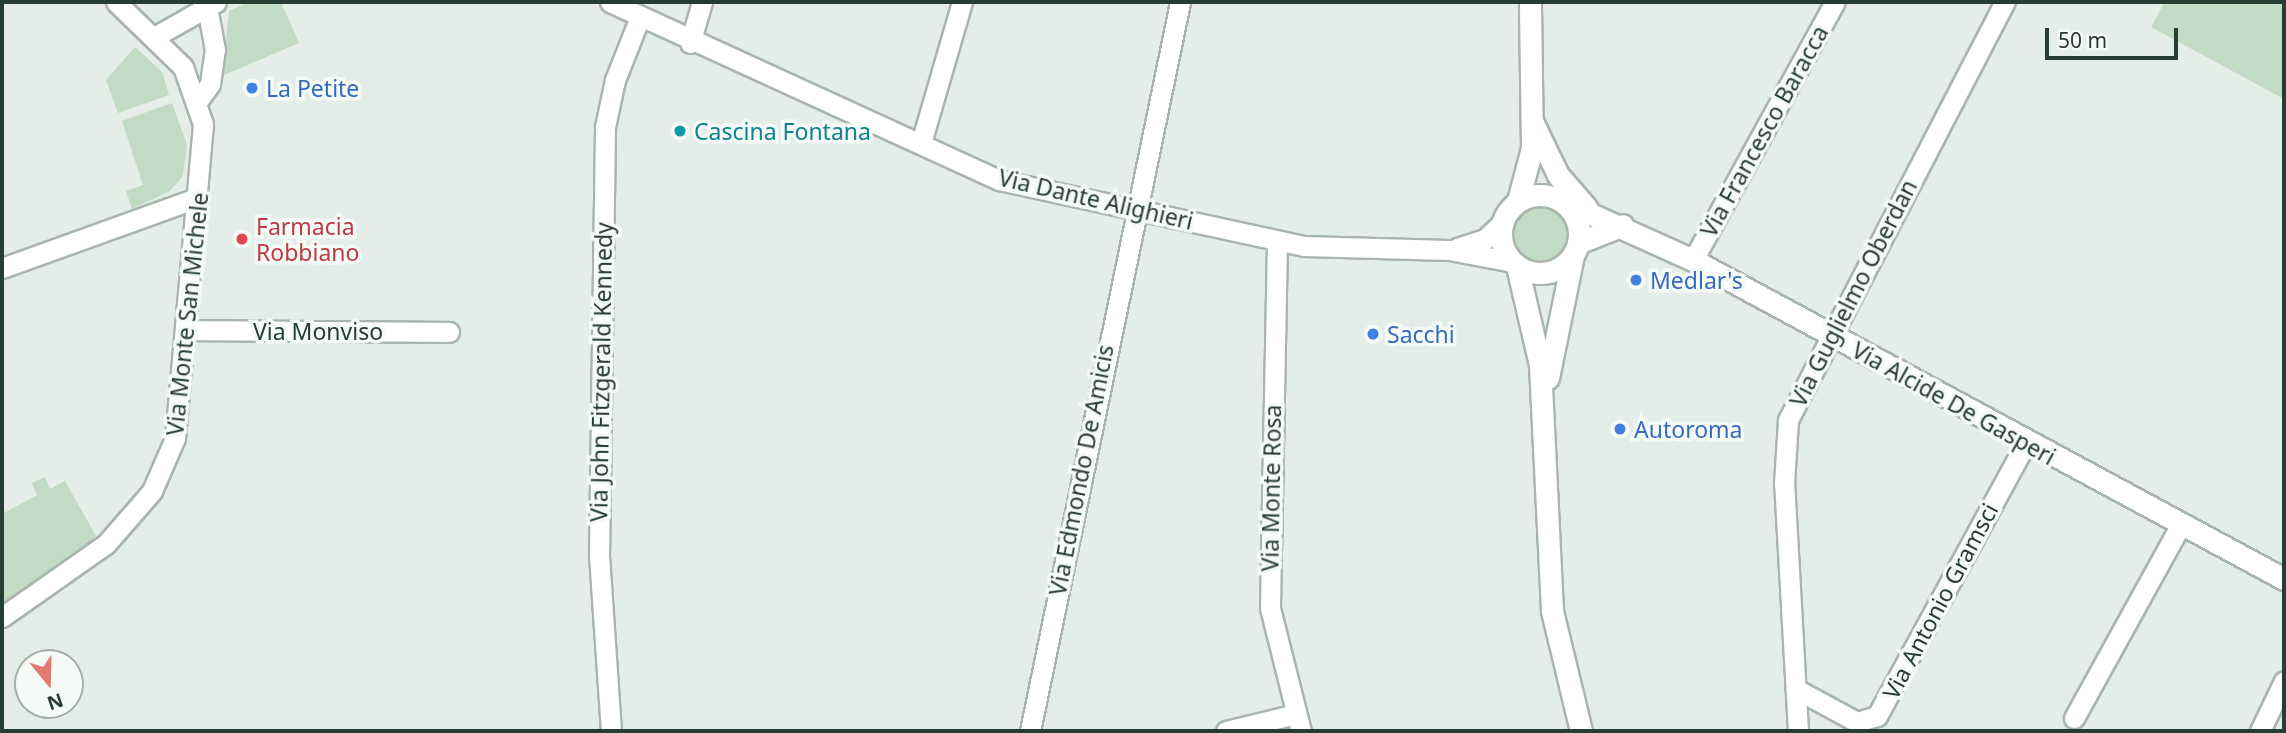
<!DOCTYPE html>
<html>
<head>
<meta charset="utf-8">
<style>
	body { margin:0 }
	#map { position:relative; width:2286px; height:733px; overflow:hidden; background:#e5ede9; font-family:"Noto Sans",sans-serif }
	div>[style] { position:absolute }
	.green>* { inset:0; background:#c1dbc4 }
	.round { border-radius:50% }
	.roads { filter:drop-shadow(2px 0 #a8b5af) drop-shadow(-2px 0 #a8b5af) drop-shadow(0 2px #a8b5af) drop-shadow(0 -2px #a8b5af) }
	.minor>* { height:19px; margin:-9.5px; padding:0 9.5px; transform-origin:9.5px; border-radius:9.5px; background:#fff }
	.tertiary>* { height:21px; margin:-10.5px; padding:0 10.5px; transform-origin:10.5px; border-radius:10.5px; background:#fff }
	.secondary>* { height:21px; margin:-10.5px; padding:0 10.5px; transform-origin:10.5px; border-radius:10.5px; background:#fff }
	.secondary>.ring { margin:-10.5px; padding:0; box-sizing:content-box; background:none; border:21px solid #fff; border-radius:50% }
	.dots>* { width:19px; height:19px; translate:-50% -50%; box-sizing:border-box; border:4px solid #f6faf7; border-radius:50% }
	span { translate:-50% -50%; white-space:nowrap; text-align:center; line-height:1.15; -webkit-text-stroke:7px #f6faf7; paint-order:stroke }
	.shop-label { font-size:23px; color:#366cbe }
	.left { translate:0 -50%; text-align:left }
	.culture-label { font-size:23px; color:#0d838f }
	.street-label { font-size:23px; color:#263d34 }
	.health-label { font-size:23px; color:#be3a42 }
	.frame { position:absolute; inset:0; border:4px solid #263d34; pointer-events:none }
	.north { position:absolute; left:14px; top:649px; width:70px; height:70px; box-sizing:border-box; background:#f6faf7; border:2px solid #a3aea9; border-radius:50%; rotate:161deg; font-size:19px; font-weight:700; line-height:28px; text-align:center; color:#263d34 }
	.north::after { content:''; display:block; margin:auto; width:24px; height:32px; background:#e37a6d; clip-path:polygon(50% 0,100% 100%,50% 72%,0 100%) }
	.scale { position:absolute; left:2045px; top:28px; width:133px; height:32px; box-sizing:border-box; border:4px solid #263d34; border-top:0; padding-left:9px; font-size:21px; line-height:24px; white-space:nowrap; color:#263d34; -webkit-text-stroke:5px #f6faf7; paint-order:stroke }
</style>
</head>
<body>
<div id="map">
	<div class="green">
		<div style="clip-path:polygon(249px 2px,281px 2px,299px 43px,222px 76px,229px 11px)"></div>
		<div style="clip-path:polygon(2165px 2px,2284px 2px,2284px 99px,2151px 27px)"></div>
		<div style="clip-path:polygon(135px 47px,162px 72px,169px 95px,118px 113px,106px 80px)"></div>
		<div style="clip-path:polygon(172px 103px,187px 145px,183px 176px,170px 191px,132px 209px,126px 191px,143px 185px,122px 121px)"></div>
		<div class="round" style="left:1511px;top:205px;width:58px;height:58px"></div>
		<div style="clip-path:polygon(45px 477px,50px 489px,65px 481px,96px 536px,62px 567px,2px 603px,2px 514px,37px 495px,32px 483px)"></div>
	</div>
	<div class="roads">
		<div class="minor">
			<div style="left:610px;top:2px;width:428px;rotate:24.6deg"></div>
			<div style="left:999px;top:180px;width:312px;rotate:12.2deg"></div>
			<div style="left:1304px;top:246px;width:145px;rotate:1.6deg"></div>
			<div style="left:1449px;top:250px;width:65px;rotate:10.6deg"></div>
			<div style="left:154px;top:37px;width:71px;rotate:-29.4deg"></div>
			<div style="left:690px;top:43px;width:43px;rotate:-73.7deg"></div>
			<div style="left:197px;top:102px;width:22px;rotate:-54deg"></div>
			<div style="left:210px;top:84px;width:34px;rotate:-82deg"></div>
			<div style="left:215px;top:50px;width:44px;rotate:-100.5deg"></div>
			<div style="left:921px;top:143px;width:147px;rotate:-73.8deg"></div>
			<div style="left:1277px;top:241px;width:367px;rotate:91.1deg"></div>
			<div style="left:1270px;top:608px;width:127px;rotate:75.9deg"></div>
			<div style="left:1457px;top:248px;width:29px;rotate:-18deg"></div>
			<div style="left:1485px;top:239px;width:23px;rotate:-43deg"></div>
			<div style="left:1693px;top:260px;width:294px;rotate:-61.2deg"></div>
			<div style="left:2px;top:268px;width:209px;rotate:-19.8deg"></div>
			<div style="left:186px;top:330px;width:263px;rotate:0.4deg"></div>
			<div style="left:2px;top:617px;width:127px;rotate:-35.1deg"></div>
			<div style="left:106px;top:544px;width:70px;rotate:-49deg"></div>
			<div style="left:152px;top:491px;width:58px;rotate:-66.5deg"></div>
			<div style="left:175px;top:438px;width:315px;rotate:-84.9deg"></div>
			<div style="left:203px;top:124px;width:60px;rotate:-109.3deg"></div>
			<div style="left:183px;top:67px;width:93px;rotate:-135.9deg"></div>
			<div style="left:1796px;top:689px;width:69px;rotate:28.4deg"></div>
			<div style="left:1857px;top:722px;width:21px;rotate:-17deg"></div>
			<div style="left:1877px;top:716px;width:311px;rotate:-61.4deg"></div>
			<div style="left:2074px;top:718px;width:222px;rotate:-61.1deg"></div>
			<div style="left:611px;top:731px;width:174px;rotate:-93.9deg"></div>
			<div style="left:599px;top:557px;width:430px;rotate:-89.2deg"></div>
			<div style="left:605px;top:127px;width:48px;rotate:-78deg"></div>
			<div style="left:615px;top:80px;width:68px;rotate:-68.4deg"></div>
			<div style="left:1030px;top:731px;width:744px;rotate:-78.37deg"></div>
			<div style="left:1226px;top:731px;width:72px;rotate:-13.7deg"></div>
			<div style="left:1798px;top:731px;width:247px;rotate:-93.2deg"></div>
			<div style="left:1784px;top:484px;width:64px;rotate:-86.4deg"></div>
			<div style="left:1788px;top:420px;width:471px;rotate:-62.6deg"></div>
			<div style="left:2260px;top:731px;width:55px;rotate:-64.4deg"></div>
		</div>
		<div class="tertiary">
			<div style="left:1533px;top:123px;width:58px;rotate:64.3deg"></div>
			<div style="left:1558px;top:175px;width:43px;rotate:48.8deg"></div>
			<div style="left:1564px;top:202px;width:141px;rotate:24.2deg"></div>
			<div style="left:1693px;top:260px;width:672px;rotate:28.36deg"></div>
			<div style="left:1578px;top:243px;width:48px;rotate:-21.8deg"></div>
		</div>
		<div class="secondary">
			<div class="ring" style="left:1501px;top:195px;width:57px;height:57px"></div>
			<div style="left:1518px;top:201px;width:55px;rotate:-75.2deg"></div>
			<div style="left:1532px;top:148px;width:146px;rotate:-90.8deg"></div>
			<div style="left:1517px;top:266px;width:102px;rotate:76.9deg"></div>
			<div style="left:1540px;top:365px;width:246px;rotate:87.2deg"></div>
			<div style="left:1552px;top:611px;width:123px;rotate:76.4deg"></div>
			<div style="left:1548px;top:378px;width:126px;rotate:-78.5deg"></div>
		</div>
	</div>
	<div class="dots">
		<div style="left:252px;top:88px;background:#3f7fe0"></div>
		<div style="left:680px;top:131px;background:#0f9aa8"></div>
		<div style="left:242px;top:239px;background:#e0444e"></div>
		<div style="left:1636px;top:280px;background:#3f7fe0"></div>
		<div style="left:1373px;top:334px;background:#3f7fe0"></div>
		<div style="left:1620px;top:429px;background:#3f7fe0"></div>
	</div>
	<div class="shop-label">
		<span class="left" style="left:266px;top:88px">La Petite</span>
		<span class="left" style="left:1650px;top:280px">Medlar's</span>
		<span class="left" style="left:1387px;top:334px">Sacchi</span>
		<span class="left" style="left:1634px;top:429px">Autoroma</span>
	</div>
	<div class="culture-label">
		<span class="left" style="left:694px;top:131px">Cascina Fontana</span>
	</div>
	<div class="street-label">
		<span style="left:1764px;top:131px;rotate:-61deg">Via Francesco Baracca</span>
		<span style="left:1096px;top:199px;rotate:13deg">Via Dante Alighieri</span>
		<span style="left:1853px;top:293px;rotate:-63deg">Via Guglielmo Oberdan</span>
		<span style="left:187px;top:314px;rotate:-84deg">Via Monte San Michele</span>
		<span style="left:318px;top:331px">Via Monviso</span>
		<span style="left:601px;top:372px;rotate:-89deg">Via John Fitzgerald Kennedy</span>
		<span style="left:1954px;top:403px;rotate:29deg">Via Alcide De Gasperi</span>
		<span style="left:1081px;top:470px;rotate:-79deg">Via Edmondo De Amicis</span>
		<span style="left:1271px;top:488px;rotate:-89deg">Via Monte Rosa</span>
		<span style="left:1940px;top:601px;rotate:-62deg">Via Antonio Gramsci</span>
	</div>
	<div class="health-label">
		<span class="left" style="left:256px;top:239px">Farmacia<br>Robbiano</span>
	</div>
	<div class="frame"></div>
	<div class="north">N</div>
	<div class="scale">50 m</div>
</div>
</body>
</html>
